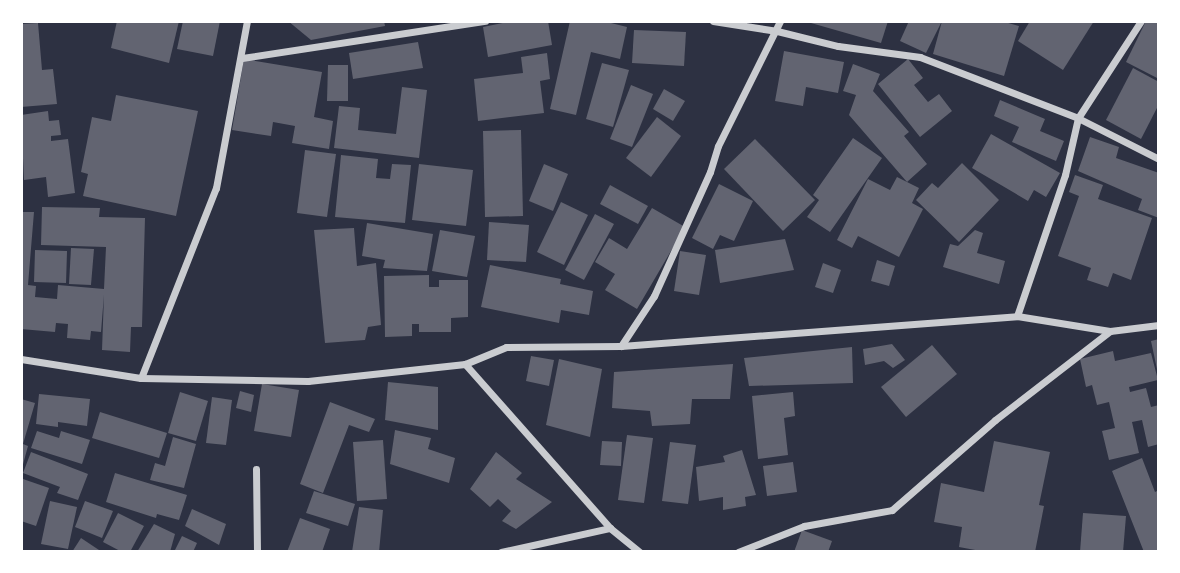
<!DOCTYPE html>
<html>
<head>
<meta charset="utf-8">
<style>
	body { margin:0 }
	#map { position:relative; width:1180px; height:573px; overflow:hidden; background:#2d3142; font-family:"Archivo Narrow",sans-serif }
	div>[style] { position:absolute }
	.building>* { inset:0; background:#626471 }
	.minor>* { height:7px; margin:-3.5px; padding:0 3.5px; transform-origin:3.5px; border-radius:3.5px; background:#caccd0 }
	span { translate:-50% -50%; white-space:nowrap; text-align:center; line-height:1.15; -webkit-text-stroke:6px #fff; paint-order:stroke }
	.frame { position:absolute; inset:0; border:23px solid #fff; pointer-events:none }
</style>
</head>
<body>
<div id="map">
	<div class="building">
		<div style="clip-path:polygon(117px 21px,179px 21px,169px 63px,111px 48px)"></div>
		<div style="clip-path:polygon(183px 21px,220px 21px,213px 56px,177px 49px)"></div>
		<div style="clip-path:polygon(288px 21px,384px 21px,385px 26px,311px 40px)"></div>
		<div style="clip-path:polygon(513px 21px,548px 21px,552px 45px,488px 57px,483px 27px)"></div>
		<div style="clip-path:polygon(570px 21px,603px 21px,627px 27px,620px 59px,591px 52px,576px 115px,550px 109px)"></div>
		<div style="clip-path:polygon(804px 21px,888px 21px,881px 43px)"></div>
		<div style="clip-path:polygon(909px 21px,942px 21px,926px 53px,900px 41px)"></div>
		<div style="clip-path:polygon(942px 21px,1001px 21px,1019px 26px,1004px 76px,933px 54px)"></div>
		<div style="clip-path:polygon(1030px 21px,1094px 21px,1063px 70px,1018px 41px)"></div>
		<div style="clip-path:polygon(1146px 21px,1159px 21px,1159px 79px,1126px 62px)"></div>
		<div style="clip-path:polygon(38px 23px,42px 70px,53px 69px,57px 104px,21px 107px,21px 24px)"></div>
		<div style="clip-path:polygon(634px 30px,686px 32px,684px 66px,632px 63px)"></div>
		<div style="clip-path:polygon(418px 42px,423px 68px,353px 79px,349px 53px)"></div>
		<div style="clip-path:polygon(784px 51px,844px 62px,838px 93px,806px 87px,803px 106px,775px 101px)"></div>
		<div style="clip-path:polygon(547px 53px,550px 79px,540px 81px,544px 113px,478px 121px,474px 79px,523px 73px,521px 57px)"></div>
		<div style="clip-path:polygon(244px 59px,322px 72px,314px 117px,333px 121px,329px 149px,292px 143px,295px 126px,273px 122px,271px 136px,232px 130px)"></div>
		<div style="clip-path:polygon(908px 59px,923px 78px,914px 85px,928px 102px,939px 94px,952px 111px,920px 137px,878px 84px)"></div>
		<div style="clip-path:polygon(602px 63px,629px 70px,613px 127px,586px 119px)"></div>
		<div style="clip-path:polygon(853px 64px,880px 74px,873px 91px,909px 132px,904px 136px,927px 164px,907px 182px,849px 115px,856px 95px,843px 91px)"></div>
		<div style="clip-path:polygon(328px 65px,348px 65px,348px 101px,327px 101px)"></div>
		<div style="clip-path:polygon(1133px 68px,1159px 82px,1159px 104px,1141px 139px,1106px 120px)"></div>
		<div style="clip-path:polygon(631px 85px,653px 94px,632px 147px,610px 139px)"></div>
		<div style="clip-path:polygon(402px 87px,427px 90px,419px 158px,334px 148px,339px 106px,360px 108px,358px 130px,396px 134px)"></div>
		<div style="clip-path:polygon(664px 89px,685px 101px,673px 121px,653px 109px)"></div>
		<div style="clip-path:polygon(116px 95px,198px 111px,176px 216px,83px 196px,88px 174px,81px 172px,92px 117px,111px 121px)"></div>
		<div style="clip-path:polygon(1000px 100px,1045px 119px,1040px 131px,1064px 141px,1056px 161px,1012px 142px,1019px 127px,994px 116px)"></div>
		<div style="clip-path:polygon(48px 111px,49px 121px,59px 120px,61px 135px,51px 136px,51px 141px,68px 139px,75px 193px,48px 197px,46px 177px,24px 180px,21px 115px)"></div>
		<div style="clip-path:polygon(657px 117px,681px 136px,651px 177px,626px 158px)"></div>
		<div style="clip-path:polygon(521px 130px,523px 216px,485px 217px,483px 131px)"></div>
		<div style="clip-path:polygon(991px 134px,1060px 173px,1046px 197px,1034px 190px,1028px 201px,972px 168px)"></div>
		<div style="clip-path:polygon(1090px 137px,1119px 147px,1116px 158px,1159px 173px,1159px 218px,1138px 210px,1142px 199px,1078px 171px)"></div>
		<div style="clip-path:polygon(853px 138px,882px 158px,830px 232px,807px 217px,819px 200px,813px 195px)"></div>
		<div style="clip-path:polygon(755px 139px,815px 200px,783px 231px,724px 169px)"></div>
		<div style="clip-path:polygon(305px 150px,336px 154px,327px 217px,297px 213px)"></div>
		<div style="clip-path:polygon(341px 155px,378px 159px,376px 178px,390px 179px,392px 164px,411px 165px,405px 223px,335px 217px)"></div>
		<div style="clip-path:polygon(962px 163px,999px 200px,959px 242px,916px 200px,932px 183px,938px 188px)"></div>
		<div style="clip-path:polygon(419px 164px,473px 170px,466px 226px,412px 220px)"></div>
		<div style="clip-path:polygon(544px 164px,568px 174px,553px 211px,529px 201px)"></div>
		<div style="clip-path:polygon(1075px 175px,1103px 185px,1098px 199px,1152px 218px,1131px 280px,1113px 273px,1108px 287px,1087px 280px,1091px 268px,1058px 256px,1079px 196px,1069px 192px)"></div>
		<div style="clip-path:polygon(897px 177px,919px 188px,912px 203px,923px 209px,899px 257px,858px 236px,852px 248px,837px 240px,868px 179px,890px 190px)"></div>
		<div style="clip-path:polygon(719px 184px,753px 201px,734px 241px,720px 235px,713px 249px,692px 238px)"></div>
		<div style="clip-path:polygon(610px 185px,648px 206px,638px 224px,600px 204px)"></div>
		<div style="clip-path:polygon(561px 202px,588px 215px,564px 265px,537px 252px)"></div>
		<div style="clip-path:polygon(42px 207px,100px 208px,99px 217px,145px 218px,142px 327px,131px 327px,130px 352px,102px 350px,104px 295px,101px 332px,91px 331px,90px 340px,67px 338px,68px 324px,56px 323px,55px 332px,21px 329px,21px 212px,34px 212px,28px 285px,36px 286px,35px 297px,57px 299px,58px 285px,104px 289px,106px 247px,41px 245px)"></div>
		<div style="clip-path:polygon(652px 208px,685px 227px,637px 309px,605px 290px,615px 274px,595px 262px,609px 238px,627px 249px)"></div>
		<div style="clip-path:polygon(595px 214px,614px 224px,584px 280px,565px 270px)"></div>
		<div style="clip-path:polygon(489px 222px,529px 225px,526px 262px,487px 260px)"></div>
		<div style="clip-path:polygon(367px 223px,433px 234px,427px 271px,383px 268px,385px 260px,362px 256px)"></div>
		<div style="clip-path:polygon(354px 228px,357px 266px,376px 263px,381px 325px,368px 327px,365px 340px,325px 343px,314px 230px)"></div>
		<div style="clip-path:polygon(440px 230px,475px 236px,467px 277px,432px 271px)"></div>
		<div style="clip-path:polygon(975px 230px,983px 233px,977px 253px,1005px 261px,999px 284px,943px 267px,950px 244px,958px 246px)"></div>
		<div style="clip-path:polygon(785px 239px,794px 270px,720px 283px,715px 250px)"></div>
		<div style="clip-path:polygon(71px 248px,94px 249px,91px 285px,69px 284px)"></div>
		<div style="clip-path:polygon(35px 250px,67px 251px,66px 283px,34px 282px)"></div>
		<div style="clip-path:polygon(680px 251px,706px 255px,699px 295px,674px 291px)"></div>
		<div style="clip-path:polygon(877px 260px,895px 266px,889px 286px,871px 281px)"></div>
		<div style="clip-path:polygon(823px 263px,841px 270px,833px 293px,815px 287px)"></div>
		<div style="clip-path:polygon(490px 265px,561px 279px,560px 284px,593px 291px,589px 315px,561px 310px,559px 323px,481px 307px)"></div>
		<div style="clip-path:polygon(429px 275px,429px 287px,439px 287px,439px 280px,468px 280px,468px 317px,451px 318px,451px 332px,419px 332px,419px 324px,412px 324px,412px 336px,385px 337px,384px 276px)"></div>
		<div style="clip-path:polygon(1159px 339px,1159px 374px,1158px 374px,1151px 341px)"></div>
		<div style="clip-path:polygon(892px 344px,905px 360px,893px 368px,884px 361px,865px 365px,863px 349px)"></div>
		<div style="clip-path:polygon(932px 345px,957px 374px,906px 417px,881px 387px)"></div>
		<div style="clip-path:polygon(852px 347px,853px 383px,749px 386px,744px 358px)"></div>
		<div style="clip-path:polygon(1113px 351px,1115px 361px,1151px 353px,1158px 380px,1129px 387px,1130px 392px,1146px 388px,1151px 407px,1159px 405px,1159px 444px,1148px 447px,1142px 420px,1132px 422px,1139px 453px,1109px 460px,1102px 431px,1115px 428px,1109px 402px,1097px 405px,1092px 385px,1086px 387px,1080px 359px)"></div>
		<div style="clip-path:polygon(531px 356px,554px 360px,549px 386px,526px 381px)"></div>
		<div style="clip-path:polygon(559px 359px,602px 369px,590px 437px,546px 425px)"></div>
		<div style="clip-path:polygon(733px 364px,730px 399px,692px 399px,690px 424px,652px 426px,650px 411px,612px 408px,614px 372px)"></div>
		<div style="clip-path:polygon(388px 382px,438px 387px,438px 430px,385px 420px)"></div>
		<div style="clip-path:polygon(262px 384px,299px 390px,291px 437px,254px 431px)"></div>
		<div style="clip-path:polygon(240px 391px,254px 395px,251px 412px,236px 408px)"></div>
		<div style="clip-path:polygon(180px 392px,208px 401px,196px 441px,168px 433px)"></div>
		<div style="clip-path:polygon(793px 392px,795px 416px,784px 418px,788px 455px,758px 459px,752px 396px)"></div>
		<div style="clip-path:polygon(39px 394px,90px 399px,87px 426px,58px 422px,58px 427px,36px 424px)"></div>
		<div style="clip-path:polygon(212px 397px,232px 400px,226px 445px,206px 443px)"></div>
		<div style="clip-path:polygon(21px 399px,35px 403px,23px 444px,28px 446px,22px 468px)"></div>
		<div style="clip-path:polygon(330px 402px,375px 419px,369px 432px,349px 425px,323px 493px,300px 484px)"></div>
		<div style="clip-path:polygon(100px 412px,167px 433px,159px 458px,92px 438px)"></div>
		<div style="clip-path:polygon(395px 430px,431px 438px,428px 449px,455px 458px,449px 483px,390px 464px)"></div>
		<div style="clip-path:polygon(37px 431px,59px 438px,61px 431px,90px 440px,82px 464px,31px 448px)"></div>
		<div style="clip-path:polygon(627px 435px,653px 438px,644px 503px,618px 500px)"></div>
		<div style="clip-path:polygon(173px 437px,196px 444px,184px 488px,150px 480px,155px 463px,165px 466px)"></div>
		<div style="clip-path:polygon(383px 440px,387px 499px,357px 501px,353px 442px)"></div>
		<div style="clip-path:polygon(602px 441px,622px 442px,621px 466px,600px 465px)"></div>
		<div style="clip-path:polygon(994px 441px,1050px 452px,1039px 505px,1044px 506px,1035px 552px,986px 552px,959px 547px,962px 527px,934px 522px,941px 483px,984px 492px)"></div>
		<div style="clip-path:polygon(670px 442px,696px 445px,688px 504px,662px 501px)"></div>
		<div style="clip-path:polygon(742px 450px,756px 495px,745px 497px,746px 506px,723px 510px,723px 497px,699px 501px,696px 467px,725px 462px,723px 456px)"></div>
		<div style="clip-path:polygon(31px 452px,88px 474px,78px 500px,57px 493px,60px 487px,23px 473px)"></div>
		<div style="clip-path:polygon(496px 452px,522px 473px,516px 479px,552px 502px,516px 529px,502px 521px,511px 511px,498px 499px,490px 507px,470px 489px)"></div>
		<div style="clip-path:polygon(1142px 458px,1155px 492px,1159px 490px,1159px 551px,1156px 552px,1144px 552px,1112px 471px)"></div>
		<div style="clip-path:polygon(793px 462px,797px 492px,767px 496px,763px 466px)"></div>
		<div style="clip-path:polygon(115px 473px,187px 495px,179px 520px,157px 514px,156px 518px,106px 502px)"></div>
		<div style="clip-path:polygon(23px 479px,49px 488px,36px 526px,21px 521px)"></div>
		<div style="clip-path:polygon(314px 491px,355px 504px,348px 526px,306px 513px)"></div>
		<div style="clip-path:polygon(50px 501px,77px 507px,68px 549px,41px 544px)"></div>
		<div style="clip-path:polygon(85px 501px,113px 511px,102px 538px,75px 527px)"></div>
		<div style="clip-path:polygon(359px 507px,383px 510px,379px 552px,352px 552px)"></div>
		<div style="clip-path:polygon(192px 509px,226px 524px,219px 545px,185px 526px)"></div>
		<div style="clip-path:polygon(118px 513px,144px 526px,130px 552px,122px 552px,103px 542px)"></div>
		<div style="clip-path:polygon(1083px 513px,1126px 516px,1123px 552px,1080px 552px)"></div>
		<div style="clip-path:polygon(300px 518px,330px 529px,322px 552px,287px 552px)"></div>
		<div style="clip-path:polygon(154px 524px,175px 534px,170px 552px,137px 552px)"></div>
		<div style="clip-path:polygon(802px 530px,832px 541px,828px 552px,794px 552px)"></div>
		<div style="clip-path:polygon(182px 536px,197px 543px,193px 552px,174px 552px)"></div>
		<div style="clip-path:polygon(81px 538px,102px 552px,72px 552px)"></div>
	</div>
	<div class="minor">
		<div style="left:713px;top:21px;width:65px;rotate:8.9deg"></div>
		<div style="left:777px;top:31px;width:63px;rotate:13.8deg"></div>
		<div style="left:838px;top:46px;width:83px;rotate:7.6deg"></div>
		<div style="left:920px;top:57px;width:169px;rotate:21.1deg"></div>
		<div style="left:1078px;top:118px;width:91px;rotate:26.8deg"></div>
		<div style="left:242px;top:58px;width:246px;rotate:-8.7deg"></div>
		<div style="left:1017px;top:316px;width:149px;rotate:-71.2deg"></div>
		<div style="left:1065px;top:175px;width:58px;rotate:-77.2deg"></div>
		<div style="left:1078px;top:118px;width:116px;rotate:-57deg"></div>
		<div style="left:621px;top:346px;width:60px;rotate:-56.6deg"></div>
		<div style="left:654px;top:296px;width:136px;rotate:-65.7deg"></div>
		<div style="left:710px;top:172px;width:27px;rotate:-73deg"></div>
		<div style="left:718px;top:146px;width:140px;rotate:-63.6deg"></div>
		<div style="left:21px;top:359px;width:121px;rotate:9deg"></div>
		<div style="left:141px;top:378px;width:167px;rotate:1deg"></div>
		<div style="left:308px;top:381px;width:158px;rotate:-6.2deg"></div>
		<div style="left:465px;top:364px;width:44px;rotate:-22.5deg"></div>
		<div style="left:506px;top:347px;width:115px;rotate:-0.5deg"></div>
		<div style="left:621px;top:346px;width:397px;rotate:-4.3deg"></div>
		<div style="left:1017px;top:316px;width:94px;rotate:9.2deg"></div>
		<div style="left:465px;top:364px;width:219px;rotate:48.5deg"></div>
		<div style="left:610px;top:528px;width:38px;rotate:39deg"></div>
		<div style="left:141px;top:378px;width:204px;rotate:-68.5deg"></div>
		<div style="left:216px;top:188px;width:170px;rotate:-79.5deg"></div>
		<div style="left:256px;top:469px;width:83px;rotate:89.3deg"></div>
		<div style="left:501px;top:552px;width:112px;rotate:-12.4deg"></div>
		<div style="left:738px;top:552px;width:71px;rotate:-21.5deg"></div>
		<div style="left:804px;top:526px;width:89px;rotate:-10.3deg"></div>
		<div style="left:892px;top:510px;width:137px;rotate:-41.1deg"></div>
		<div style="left:995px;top:420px;width:145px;rotate:-37.7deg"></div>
		<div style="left:1110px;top:331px;width:49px;rotate:-7deg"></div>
	</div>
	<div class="frame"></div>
</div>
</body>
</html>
